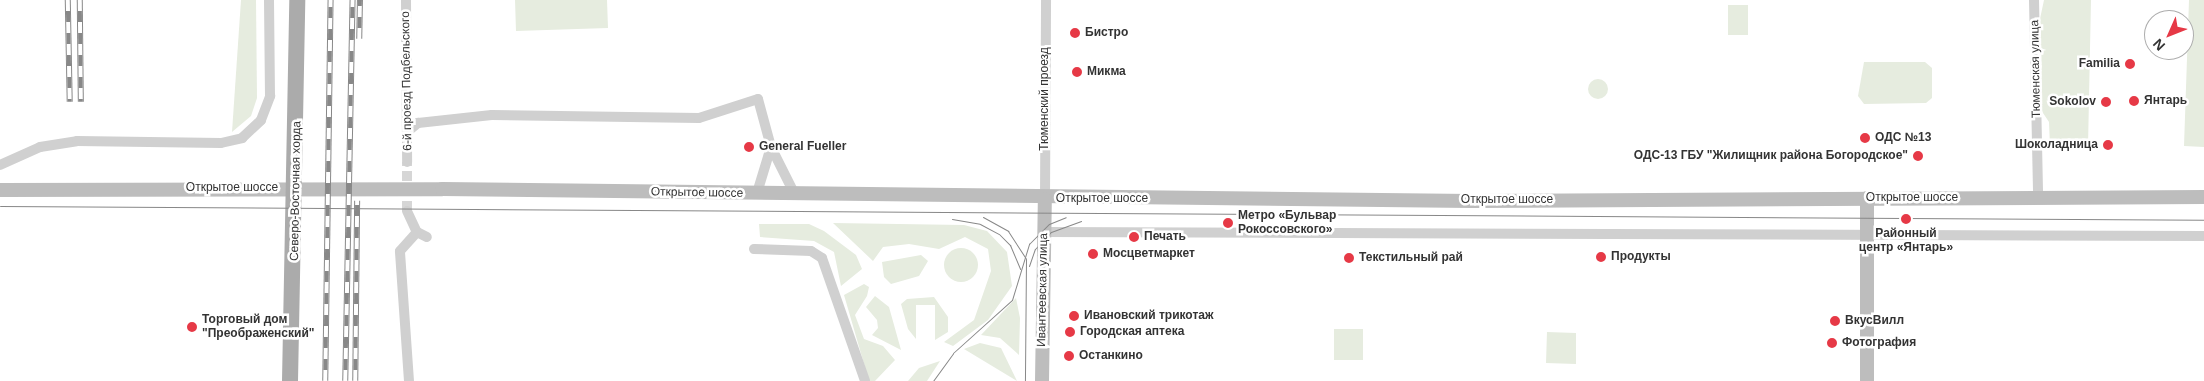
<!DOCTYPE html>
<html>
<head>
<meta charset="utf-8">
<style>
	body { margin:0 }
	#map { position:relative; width:2204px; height:381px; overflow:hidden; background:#fff; font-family:Arial,sans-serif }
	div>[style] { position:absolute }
	.green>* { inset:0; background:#e6ecdf }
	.round { border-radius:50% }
	.street-tunnel>* { height:10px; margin-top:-5px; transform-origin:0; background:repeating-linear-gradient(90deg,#d6d6d6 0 10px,transparent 0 15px) }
	.street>* { height:10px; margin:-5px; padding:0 5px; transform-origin:5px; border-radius:5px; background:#d0d0d0 }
	.secondary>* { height:14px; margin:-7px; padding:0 7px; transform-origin:7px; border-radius:7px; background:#bdbdbd }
	.primary>* { height:16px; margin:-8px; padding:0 8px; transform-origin:8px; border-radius:8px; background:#ababab }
	.tram>* { height:1px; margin:-0.5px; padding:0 0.5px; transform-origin:0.5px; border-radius:0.5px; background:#888 }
	.rail>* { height:5.5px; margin-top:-2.75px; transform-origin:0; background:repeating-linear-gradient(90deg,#fff 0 11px,#888 0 22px); box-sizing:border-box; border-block:1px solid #888 }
	.dots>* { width:14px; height:14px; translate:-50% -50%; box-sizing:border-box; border:2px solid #fff; border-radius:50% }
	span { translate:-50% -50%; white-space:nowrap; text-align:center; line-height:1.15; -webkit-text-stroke:5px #fff; paint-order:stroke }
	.poi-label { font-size:12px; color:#333; font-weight:700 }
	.left { translate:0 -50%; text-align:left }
	.right { translate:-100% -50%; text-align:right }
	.street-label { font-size:12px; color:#333 }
	.north { position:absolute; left:2144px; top:10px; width:50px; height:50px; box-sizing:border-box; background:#fff; border:1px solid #adadad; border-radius:50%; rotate:226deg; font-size:14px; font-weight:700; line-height:20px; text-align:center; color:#333 }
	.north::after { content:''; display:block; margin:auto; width:18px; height:22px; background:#e63946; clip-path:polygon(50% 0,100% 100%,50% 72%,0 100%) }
</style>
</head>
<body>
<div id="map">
	<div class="green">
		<div style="clip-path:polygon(241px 0,256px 0,257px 98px,251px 116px,232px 132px)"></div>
		<div style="clip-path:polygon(515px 0,607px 0,608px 28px,516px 31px)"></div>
		<div style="clip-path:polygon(2044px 0,2091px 0,2088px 147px,2050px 147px,2049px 122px,2041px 110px,2039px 91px,2037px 33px)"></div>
		<div style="clip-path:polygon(2189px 0,2204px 0,2204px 147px,2184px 146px)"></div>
		<div style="clip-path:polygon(1728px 5px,1748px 5px,1748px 35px,1728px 35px)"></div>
		<div style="clip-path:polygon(1864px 62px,1925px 62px,1932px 68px,1932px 98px,1926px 103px,1864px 104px,1858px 96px)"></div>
		<div class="round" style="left:1588px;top:79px;width:20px;height:20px"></div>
		<div style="clip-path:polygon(833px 223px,964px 225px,987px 231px,1007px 252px,1012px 286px,988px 320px,953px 346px,944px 342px,974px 320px,991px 271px,988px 249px,965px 237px,939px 249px,909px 244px,883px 247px,873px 261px)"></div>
		<div style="clip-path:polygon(759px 224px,809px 224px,824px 231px,856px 255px,862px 269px,841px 286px,834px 252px,814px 241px,760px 237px)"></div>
		<div class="round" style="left:944px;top:248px;width:34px;height:34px"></div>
		<div style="clip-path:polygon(921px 255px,928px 261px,919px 276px,891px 284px,884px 277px,882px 262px)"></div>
		<div style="clip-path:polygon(864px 284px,869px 287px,867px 296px,855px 315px,864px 339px,883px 346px,895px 360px,875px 381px,869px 381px,844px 295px)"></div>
		<div style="clip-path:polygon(875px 296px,889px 307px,901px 350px,872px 335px,878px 328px,877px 320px,866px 307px)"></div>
		<div style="clip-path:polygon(934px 297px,948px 317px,948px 332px,935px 340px,935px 305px,916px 305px,916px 339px,908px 329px,901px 304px,907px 299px)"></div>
		<div style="clip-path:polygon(1016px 298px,1020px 318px,1019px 355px,1000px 338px,981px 335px)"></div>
		<div style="clip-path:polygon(1334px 329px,1363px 329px,1363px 360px,1334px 360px)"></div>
		<div style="clip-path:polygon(1547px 332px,1576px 333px,1576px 364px,1546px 363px)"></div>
		<div style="clip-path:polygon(980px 343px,1001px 348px,1017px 381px,964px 349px)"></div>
		<div style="clip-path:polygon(940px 361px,927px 381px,908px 381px,919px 368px)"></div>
	</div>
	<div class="street-tunnel">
		<div style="left:407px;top:211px;width:49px;rotate:-90deg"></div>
	</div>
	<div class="street">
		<div style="left:406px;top:0;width:162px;rotate:89.6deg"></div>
		<div style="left:2034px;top:0;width:198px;rotate:88.8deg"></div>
		<div style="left:408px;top:131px;width:13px;rotate:-39deg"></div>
		<div style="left:418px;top:123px;width:74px;rotate:-6.2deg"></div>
		<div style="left:492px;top:115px;width:207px;rotate:0.8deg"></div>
		<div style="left:699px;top:118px;width:62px;rotate:-17.9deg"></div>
		<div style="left:758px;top:99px;width:50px;rotate:74.8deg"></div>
		<div style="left:771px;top:147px;width:51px;rotate:63.4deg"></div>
		<div style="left:0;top:165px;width:44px;rotate:-24.2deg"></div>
		<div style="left:40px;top:147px;width:37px;rotate:-9deg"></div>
		<div style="left:77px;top:141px;width:144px;rotate:0.8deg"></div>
		<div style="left:221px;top:143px;width:22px;rotate:-13deg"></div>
		<div style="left:242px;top:138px;width:26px;rotate:-43deg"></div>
		<div style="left:261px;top:120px;width:26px;rotate:-69deg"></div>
		<div style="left:270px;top:96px;width:96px;rotate:-90.6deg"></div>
		<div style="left:757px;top:193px;width:48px;rotate:-73.1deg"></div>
		<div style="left:1045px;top:199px;width:199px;rotate:-89.7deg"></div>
		<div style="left:407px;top:211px;width:23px;rotate:65deg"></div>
		<div style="left:417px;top:232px;width:11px;rotate:27deg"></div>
		<div style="left:1044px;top:232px;width:1160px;rotate:0.2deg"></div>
		<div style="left:754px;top:249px;width:57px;rotate:2deg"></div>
		<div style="left:811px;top:251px;width:13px;rotate:32deg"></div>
		<div style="left:822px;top:258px;width:130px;rotate:70.7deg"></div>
		<div style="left:409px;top:381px;width:130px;rotate:-94deg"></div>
		<div style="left:400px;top:251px;width:25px;rotate:-48deg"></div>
	</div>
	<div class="secondary">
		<div style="left:0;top:190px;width:442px;rotate:-0.1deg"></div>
		<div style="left:442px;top:189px;width:1029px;rotate:0.67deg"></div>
		<div style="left:1471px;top:201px;width:733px;rotate:-0.31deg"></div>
		<div style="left:1867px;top:198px;width:183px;rotate:90deg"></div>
		<div style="left:1042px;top:381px;width:182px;rotate:-89.1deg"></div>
	</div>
	<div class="primary">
		<div style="left:290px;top:381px;width:381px;rotate:-88.9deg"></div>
	</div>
	<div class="tram">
		<div style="left:0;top:206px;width:2204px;rotate:0.36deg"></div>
		<div style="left:983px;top:217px;width:29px;rotate:29deg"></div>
		<div style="left:1008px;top:231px;width:33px;rotate:57deg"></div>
		<div style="left:1026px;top:259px;width:122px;rotate:90.5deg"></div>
		<div style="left:952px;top:219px;width:28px;rotate:10deg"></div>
		<div style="left:980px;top:224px;width:21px;rotate:28deg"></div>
		<div style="left:999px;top:234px;width:16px;rotate:45deg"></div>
		<div style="left:1010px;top:245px;width:26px;rotate:67deg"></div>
		<div style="left:1029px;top:266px;width:18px;rotate:-71deg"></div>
		<div style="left:1035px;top:249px;width:23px;rotate:-47deg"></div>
		<div style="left:1051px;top:232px;width:32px;rotate:-20deg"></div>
		<div style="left:933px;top:381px;width:34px;rotate:-54deg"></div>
		<div style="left:953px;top:353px;width:79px;rotate:-41.9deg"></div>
		<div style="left:1012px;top:300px;width:59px;rotate:-73.1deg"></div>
		<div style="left:1029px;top:244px;width:28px;rotate:-45deg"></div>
		<div style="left:1049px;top:224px;width:18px;rotate:-22deg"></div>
	</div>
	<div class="rail">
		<div style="left:68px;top:0;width:102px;rotate:88.9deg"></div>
		<div style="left:80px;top:0;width:102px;rotate:89.4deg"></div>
		<div style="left:359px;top:39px;width:39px;rotate:-89deg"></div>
		<div style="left:325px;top:381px;width:381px;rotate:-89.2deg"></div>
		<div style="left:345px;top:381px;width:381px;rotate:-88.9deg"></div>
		<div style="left:355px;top:381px;width:180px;rotate:-89.4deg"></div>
	</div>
	<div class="dots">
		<div style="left:1075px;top:33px;background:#e63946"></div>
		<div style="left:2130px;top:64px;background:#e63946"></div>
		<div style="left:1077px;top:72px;background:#e63946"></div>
		<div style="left:2134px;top:101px;background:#e63946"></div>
		<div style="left:2106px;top:102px;background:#e63946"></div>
		<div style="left:1865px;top:138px;background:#e63946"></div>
		<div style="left:2108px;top:145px;background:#e63946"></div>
		<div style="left:749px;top:147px;background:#e63946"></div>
		<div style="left:1918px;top:156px;background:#e63946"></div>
		<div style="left:1906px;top:219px;background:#e63946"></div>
		<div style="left:1228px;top:223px;background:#e63946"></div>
		<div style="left:1134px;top:237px;background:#e63946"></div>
		<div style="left:1093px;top:254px;background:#e63946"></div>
		<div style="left:1601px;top:257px;background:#e63946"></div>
		<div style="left:1349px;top:258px;background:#e63946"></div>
		<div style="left:1074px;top:316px;background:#e63946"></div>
		<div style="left:1835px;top:321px;background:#e63946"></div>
		<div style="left:192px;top:327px;background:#e63946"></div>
		<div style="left:1070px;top:332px;background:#e63946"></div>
		<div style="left:1832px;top:343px;background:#e63946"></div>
		<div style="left:1069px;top:356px;background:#e63946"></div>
	</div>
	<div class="poi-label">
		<span class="left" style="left:1085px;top:33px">Бистро</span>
		<span class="right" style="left:2120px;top:64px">Familia</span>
		<span class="left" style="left:1087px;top:72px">Микма</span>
		<span class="left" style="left:2144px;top:101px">Янтарь</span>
		<span class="right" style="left:2096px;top:102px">Sokolov</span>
		<span class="left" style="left:1875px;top:138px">ОДС №13</span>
		<span class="right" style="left:2098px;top:145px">Шоколадница</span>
		<span class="left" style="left:759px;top:147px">General Fueller</span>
		<span class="right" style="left:1908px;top:156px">ОДС-13 ГБУ "Жилищник района Богородское"</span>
		<span class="left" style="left:1238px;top:223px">Метро «Бульвар<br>Рокоссовского»</span>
		<span style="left:1906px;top:241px">Районный<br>центр «Янтарь»</span>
		<span class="left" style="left:1144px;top:237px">Печать</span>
		<span class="left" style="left:1103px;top:254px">Мосцветмаркет</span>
		<span class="left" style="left:1611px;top:257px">Продукты</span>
		<span class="left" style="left:1359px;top:258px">Текстильный рай</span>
		<span class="left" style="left:1084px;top:316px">Ивановский трикотаж</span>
		<span class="left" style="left:202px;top:327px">Торговый дом<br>"Преображенский"</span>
		<span class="left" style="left:1845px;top:321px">ВкусВилл</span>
		<span class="left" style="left:1080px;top:332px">Городская аптека</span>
		<span class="left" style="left:1842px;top:343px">Фотография</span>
		<span class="left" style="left:1079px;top:356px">Останкино</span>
	</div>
	<div class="street-label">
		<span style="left:2036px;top:69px;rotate:-91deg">Тюменская улица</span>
		<span style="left:407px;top:81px;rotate:-91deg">6-й проезд Подбельского</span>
		<span style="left:1045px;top:99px;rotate:-90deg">Тюменский проезд</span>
		<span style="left:232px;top:188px">Открытое шоссе</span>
		<span style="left:296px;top:191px;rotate:-89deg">Северо-Восточная хорда</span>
		<span style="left:697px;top:193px;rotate:1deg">Открытое шоссе</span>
		<span style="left:1912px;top:198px">Открытое шоссе</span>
		<span style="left:1102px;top:199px">Открытое шоссе</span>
		<span style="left:1507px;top:200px">Открытое шоссе</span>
		<span style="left:1043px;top:290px;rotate:-89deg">Ивантеевская улица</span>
	</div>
	<div class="north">N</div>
</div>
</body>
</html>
